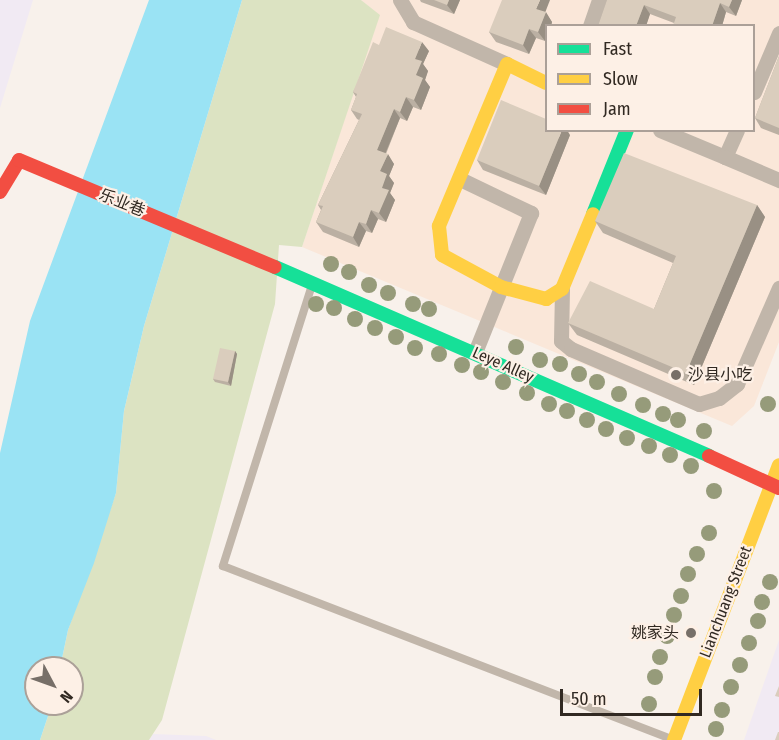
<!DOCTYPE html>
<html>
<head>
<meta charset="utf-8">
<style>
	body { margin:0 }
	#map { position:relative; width:779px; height:740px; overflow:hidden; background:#f8f1eb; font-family:"Fira Sans Condensed","Noto Sans SC",sans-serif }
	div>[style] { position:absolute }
	.commercial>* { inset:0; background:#f1eaf3 }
	.built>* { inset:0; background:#fae7d9 }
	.green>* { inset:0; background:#dce3c2 }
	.water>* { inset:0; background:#9ae3f4 }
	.lane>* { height:8px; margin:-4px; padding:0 4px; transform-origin:4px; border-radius:4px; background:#c1b6aa }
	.street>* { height:15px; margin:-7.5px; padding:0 7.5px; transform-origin:7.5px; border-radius:7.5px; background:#c1b6aa }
	.fast>* { height:14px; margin:-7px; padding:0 7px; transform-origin:7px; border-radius:7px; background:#16e098 }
	.slow>* { height:14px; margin:-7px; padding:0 7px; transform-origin:7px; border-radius:7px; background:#ffcf43 }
	.jam>* { height:14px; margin:-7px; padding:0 7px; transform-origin:7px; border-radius:7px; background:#f24e42 }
	.trees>* { width:16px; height:16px; margin:-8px; border-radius:50%; background:#969b7a }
	.wall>* { inset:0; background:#bbb0a3 }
	.shaded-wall>* { inset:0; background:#999084 }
	.building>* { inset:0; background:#dacdbd }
	.dots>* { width:16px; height:16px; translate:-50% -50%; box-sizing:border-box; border:3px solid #fdf0e6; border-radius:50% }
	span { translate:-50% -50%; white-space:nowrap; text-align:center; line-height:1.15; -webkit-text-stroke:4.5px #fdf0e6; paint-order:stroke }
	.street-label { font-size:16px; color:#312922 }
	.poi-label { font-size:16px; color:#312922 }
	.left { translate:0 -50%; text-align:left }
	.right { translate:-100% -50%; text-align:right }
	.legend { position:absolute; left:545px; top:24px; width:210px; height:108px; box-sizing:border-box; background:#fdf0e6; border:2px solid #aba098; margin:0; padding:8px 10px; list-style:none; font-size:18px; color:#312922 }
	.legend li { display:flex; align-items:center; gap:12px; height:30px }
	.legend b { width:30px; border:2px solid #aba098 }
	.north { position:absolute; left:24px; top:656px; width:60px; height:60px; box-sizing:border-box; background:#fdf0e6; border:2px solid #aba098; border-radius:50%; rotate:131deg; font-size:16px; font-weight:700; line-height:24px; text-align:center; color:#312922 }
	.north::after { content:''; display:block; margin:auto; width:21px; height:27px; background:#776f68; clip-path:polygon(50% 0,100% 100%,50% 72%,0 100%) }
	.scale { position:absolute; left:560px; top:689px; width:142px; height:27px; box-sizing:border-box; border:3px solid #312922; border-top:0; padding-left:8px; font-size:18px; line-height:21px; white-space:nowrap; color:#312922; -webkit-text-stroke:4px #fdf0e6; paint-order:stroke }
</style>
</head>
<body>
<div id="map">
	<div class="commercial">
		<div style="clip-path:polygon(0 0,33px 0,0 108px)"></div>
		<div style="clip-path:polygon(779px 640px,779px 740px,744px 740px)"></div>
		<div style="clip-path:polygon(153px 734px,206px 736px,216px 740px,149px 740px)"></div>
	</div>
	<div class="built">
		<div style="clip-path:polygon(evenodd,361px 0,779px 0,779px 342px,754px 406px,732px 426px,302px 247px,379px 15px,361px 0,546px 26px,754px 26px,754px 130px,546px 130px,546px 26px)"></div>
	</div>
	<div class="green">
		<div style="clip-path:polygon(242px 0,361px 0,380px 15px,302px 247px,279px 245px,275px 304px,162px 720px,149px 740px,40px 740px,52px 704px,72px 704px,72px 668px,60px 668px,68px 630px,116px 493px,124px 411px,144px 326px)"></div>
	</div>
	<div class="water">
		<div style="clip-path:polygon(149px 0,242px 0,144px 326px,124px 411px,116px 493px,94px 563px,68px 630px,60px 668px,36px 668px,36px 704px,52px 704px,40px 740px,0 740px,0 453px,30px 321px)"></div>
	</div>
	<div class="lane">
		<div style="left:312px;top:285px;width:295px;rotate:107.6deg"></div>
		<div style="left:223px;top:566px;width:482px;rotate:21.1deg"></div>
	</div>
	<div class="street">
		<div style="left:400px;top:0;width:26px;rotate:59deg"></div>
		<div style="left:413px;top:22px;width:103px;rotate:24.1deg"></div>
		<div style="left:590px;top:26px;width:28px;rotate:-71deg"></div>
		<div style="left:754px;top:92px;width:64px;rotate:-67deg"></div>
		<div style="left:660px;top:130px;width:70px;rotate:22.6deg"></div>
		<div style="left:725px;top:157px;width:30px;rotate:-66deg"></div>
		<div style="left:725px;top:157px;width:59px;rotate:23.1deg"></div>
		<div style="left:460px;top:179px;width:79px;rotate:25.6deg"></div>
		<div style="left:531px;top:213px;width:150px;rotate:111.9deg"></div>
		<div style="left:562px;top:289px;width:52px;rotate:91.1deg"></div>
		<div style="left:561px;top:341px;width:13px;rotate:39deg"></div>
		<div style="left:571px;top:349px;width:139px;rotate:23.3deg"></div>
		<div style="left:699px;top:404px;width:21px;rotate:-17deg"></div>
		<div style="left:719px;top:398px;width:23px;rotate:-38deg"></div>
		<div style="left:737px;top:384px;width:105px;rotate:-66.4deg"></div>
	</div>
	<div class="fast">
		<div style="left:593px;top:214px;width:91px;rotate:-68deg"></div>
		<div style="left:275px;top:267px;width:473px;rotate:23.5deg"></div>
	</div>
	<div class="slow">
		<div style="left:546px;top:83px;width:43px;rotate:-154deg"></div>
		<div style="left:507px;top:64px;width:176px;rotate:112.8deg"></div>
		<div style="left:439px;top:226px;width:29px;rotate:84deg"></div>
		<div style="left:442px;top:255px;width:67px;rotate:28.5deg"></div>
		<div style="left:501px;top:287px;width:47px;rotate:14.9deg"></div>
		<div style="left:546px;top:299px;width:19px;rotate:-32deg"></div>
		<div style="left:562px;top:289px;width:81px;rotate:-67.5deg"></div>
		<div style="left:674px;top:740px;width:294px;rotate:-69.1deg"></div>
	</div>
	<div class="jam">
		<div style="left:0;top:192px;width:37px;rotate:-59deg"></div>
		<div style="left:19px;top:160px;width:277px;rotate:22.7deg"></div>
		<div style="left:709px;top:456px;width:77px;rotate:24.6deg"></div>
	</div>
	<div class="trees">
		<div style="left:331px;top:264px"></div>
		<div style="left:349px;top:272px"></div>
		<div style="left:369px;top:285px"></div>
		<div style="left:388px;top:293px"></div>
		<div style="left:316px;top:304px"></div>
		<div style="left:413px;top:304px"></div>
		<div style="left:334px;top:308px"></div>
		<div style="left:429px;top:309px"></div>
		<div style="left:355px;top:319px"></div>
		<div style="left:375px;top:328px"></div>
		<div style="left:396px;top:337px"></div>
		<div style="left:516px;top:347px"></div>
		<div style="left:415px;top:348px"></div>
		<div style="left:439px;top:354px"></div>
		<div style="left:540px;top:360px"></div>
		<div style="left:560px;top:364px"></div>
		<div style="left:462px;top:365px"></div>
		<div style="left:481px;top:372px"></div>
		<div style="left:579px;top:374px"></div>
		<div style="left:503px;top:382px"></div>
		<div style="left:597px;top:382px"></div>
		<div style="left:527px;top:393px"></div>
		<div style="left:619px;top:394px"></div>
		<div style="left:549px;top:404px"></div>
		<div style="left:768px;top:404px"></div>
		<div style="left:643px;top:405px"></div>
		<div style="left:567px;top:411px"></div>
		<div style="left:663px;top:414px"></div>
		<div style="left:587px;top:420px"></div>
		<div style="left:678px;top:420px"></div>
		<div style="left:606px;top:429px"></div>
		<div style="left:704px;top:431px"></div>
		<div style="left:627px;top:438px"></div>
		<div style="left:649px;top:446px"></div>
		<div style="left:670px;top:455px"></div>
		<div style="left:691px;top:466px"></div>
		<div style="left:714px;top:491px"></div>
		<div style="left:709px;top:533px"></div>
		<div style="left:697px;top:554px"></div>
		<div style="left:688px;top:574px"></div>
		<div style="left:770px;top:582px"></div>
		<div style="left:681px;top:596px"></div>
		<div style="left:762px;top:602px"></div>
		<div style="left:674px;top:615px"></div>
		<div style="left:758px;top:621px"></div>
		<div style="left:667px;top:636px"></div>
		<div style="left:749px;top:643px"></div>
		<div style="left:660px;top:657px"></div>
		<div style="left:740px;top:665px"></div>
		<div style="left:655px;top:677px"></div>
		<div style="left:731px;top:687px"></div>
		<div style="left:649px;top:704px"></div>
		<div style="left:722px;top:710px"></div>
		<div style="left:716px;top:729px"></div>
	</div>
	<div class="wall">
		<div style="clip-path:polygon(420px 0,460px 0,454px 14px,421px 2px)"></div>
		<div style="clip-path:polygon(607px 0,742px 0,736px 16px,726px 12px,722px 26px,673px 26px,674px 23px,650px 14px,646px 26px,598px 26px)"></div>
		<div style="clip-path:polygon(545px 12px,552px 22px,551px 26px,546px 26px,545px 41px,536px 38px,529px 54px,496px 42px,489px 32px)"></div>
		<div style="clip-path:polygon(379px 45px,429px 51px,423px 64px,428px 71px,425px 80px,430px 87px,421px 110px,413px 107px,407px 121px,400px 118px,386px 154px,394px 164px,389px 176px,394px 183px,390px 193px,395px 200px,386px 222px,378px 219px,372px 233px,366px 231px,359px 247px,323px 232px,316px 222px,321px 210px,318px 205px,359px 120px,357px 119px,351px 110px,356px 97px,353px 92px)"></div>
		<div style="clip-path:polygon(779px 56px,779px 135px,761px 128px,755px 118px)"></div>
		<div style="clip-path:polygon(570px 135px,546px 195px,483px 170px,477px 160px)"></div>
		<div style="clip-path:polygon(757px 205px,765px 217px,694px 385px,577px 335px,568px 323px,654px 309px,673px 263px,603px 233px,595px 221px)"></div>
		<div style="clip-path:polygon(235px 351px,237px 354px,231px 386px,215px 382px,213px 379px)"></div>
	</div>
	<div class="shaded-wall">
		<div style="clip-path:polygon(449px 0,460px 0,454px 14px,447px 5px)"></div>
		<div style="clip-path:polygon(540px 0,550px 0,543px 18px,536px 9px)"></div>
		<div style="clip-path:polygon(732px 0,742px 0,736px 16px,729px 7px)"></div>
		<div style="clip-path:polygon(720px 3px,726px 12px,722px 26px,712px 26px)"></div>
		<div style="clip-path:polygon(644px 5px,650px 14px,646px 26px,636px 26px)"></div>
		<div style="clip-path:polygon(546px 12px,552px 22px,551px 26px,546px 26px,546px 36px,545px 41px,538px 32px)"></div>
		<div style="clip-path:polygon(529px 29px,536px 38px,529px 54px,523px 45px)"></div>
		<div style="clip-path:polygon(422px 42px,429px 51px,423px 64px,428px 71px,425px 80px,430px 87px,421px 110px,414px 100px,416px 75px,415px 59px)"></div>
		<div style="clip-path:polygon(406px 97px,413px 107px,407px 121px,400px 112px)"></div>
		<div style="clip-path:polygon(394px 109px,400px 118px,383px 159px,377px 150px)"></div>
		<div style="clip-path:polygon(562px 130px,567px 130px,570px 135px,546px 195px,539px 186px)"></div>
		<div style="clip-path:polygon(388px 154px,394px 164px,389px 176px,394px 183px,390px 193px,395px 200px,386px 222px,379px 213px,382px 188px,380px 171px)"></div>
		<div style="clip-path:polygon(757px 205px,765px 217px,694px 385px,686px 373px)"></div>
		<div style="clip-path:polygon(371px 210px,378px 219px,372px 233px,366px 224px)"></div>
		<div style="clip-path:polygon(359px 222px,366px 231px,359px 247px,353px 237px)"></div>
		<div style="clip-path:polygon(235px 351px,237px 354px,231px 386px,228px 382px)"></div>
	</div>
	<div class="building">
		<div style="clip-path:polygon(434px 0,449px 0,447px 5px)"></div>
		<div style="clip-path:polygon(502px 0,540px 0,536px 9px,546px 12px,538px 32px,529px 29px,523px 45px,489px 32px)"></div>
		<div style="clip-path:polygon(607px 0,732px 0,729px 7px,720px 3px,712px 26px,673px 26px,676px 17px,644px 5px,636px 26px,598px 26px)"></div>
		<div style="clip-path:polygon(386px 27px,422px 42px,415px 59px,422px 61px,416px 75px,423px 78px,414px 100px,406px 97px,400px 112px,394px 109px,377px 150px,388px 154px,380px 171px,387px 174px,382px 188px,389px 190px,379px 213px,371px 210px,366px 224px,359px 222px,353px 237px,316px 222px,323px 206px,318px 205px,362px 114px,351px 110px,357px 94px,353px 92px,373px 42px,379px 45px)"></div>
		<div style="clip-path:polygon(779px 56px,779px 128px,755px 118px)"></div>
		<div style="clip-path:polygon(501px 100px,546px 119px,546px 130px,562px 130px,539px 186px,477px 160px)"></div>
		<div style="clip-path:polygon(624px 153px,757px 205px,686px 373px,568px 323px,590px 281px,654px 309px,676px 256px,595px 221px)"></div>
		<div style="clip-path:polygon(220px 348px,235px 351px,228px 382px,213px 379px)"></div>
		<div style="clip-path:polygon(779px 686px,779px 697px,775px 696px)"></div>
		<div style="clip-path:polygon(778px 732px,779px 732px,779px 740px,775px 740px)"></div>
	</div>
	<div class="dots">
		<div style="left:676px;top:375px;background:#776f68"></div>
		<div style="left:691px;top:633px;background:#776f68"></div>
	</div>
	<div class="street-label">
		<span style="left:122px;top:203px;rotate:22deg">乐业巷</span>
		<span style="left:503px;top:365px;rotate:24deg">Leye Alley</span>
		<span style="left:726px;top:602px;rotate:-69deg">Lianchuang Street</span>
	</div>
	<div class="poi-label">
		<span class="left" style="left:688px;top:375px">沙县小吃</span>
		<span class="right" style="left:679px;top:633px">姚家头</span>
	</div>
	<ul class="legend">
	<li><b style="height:8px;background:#16e098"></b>Fast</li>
	<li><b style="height:8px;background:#ffcf43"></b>Slow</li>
	<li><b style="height:8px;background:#f24e42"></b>Jam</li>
	</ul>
	<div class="north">N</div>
	<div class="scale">50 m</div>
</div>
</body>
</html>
